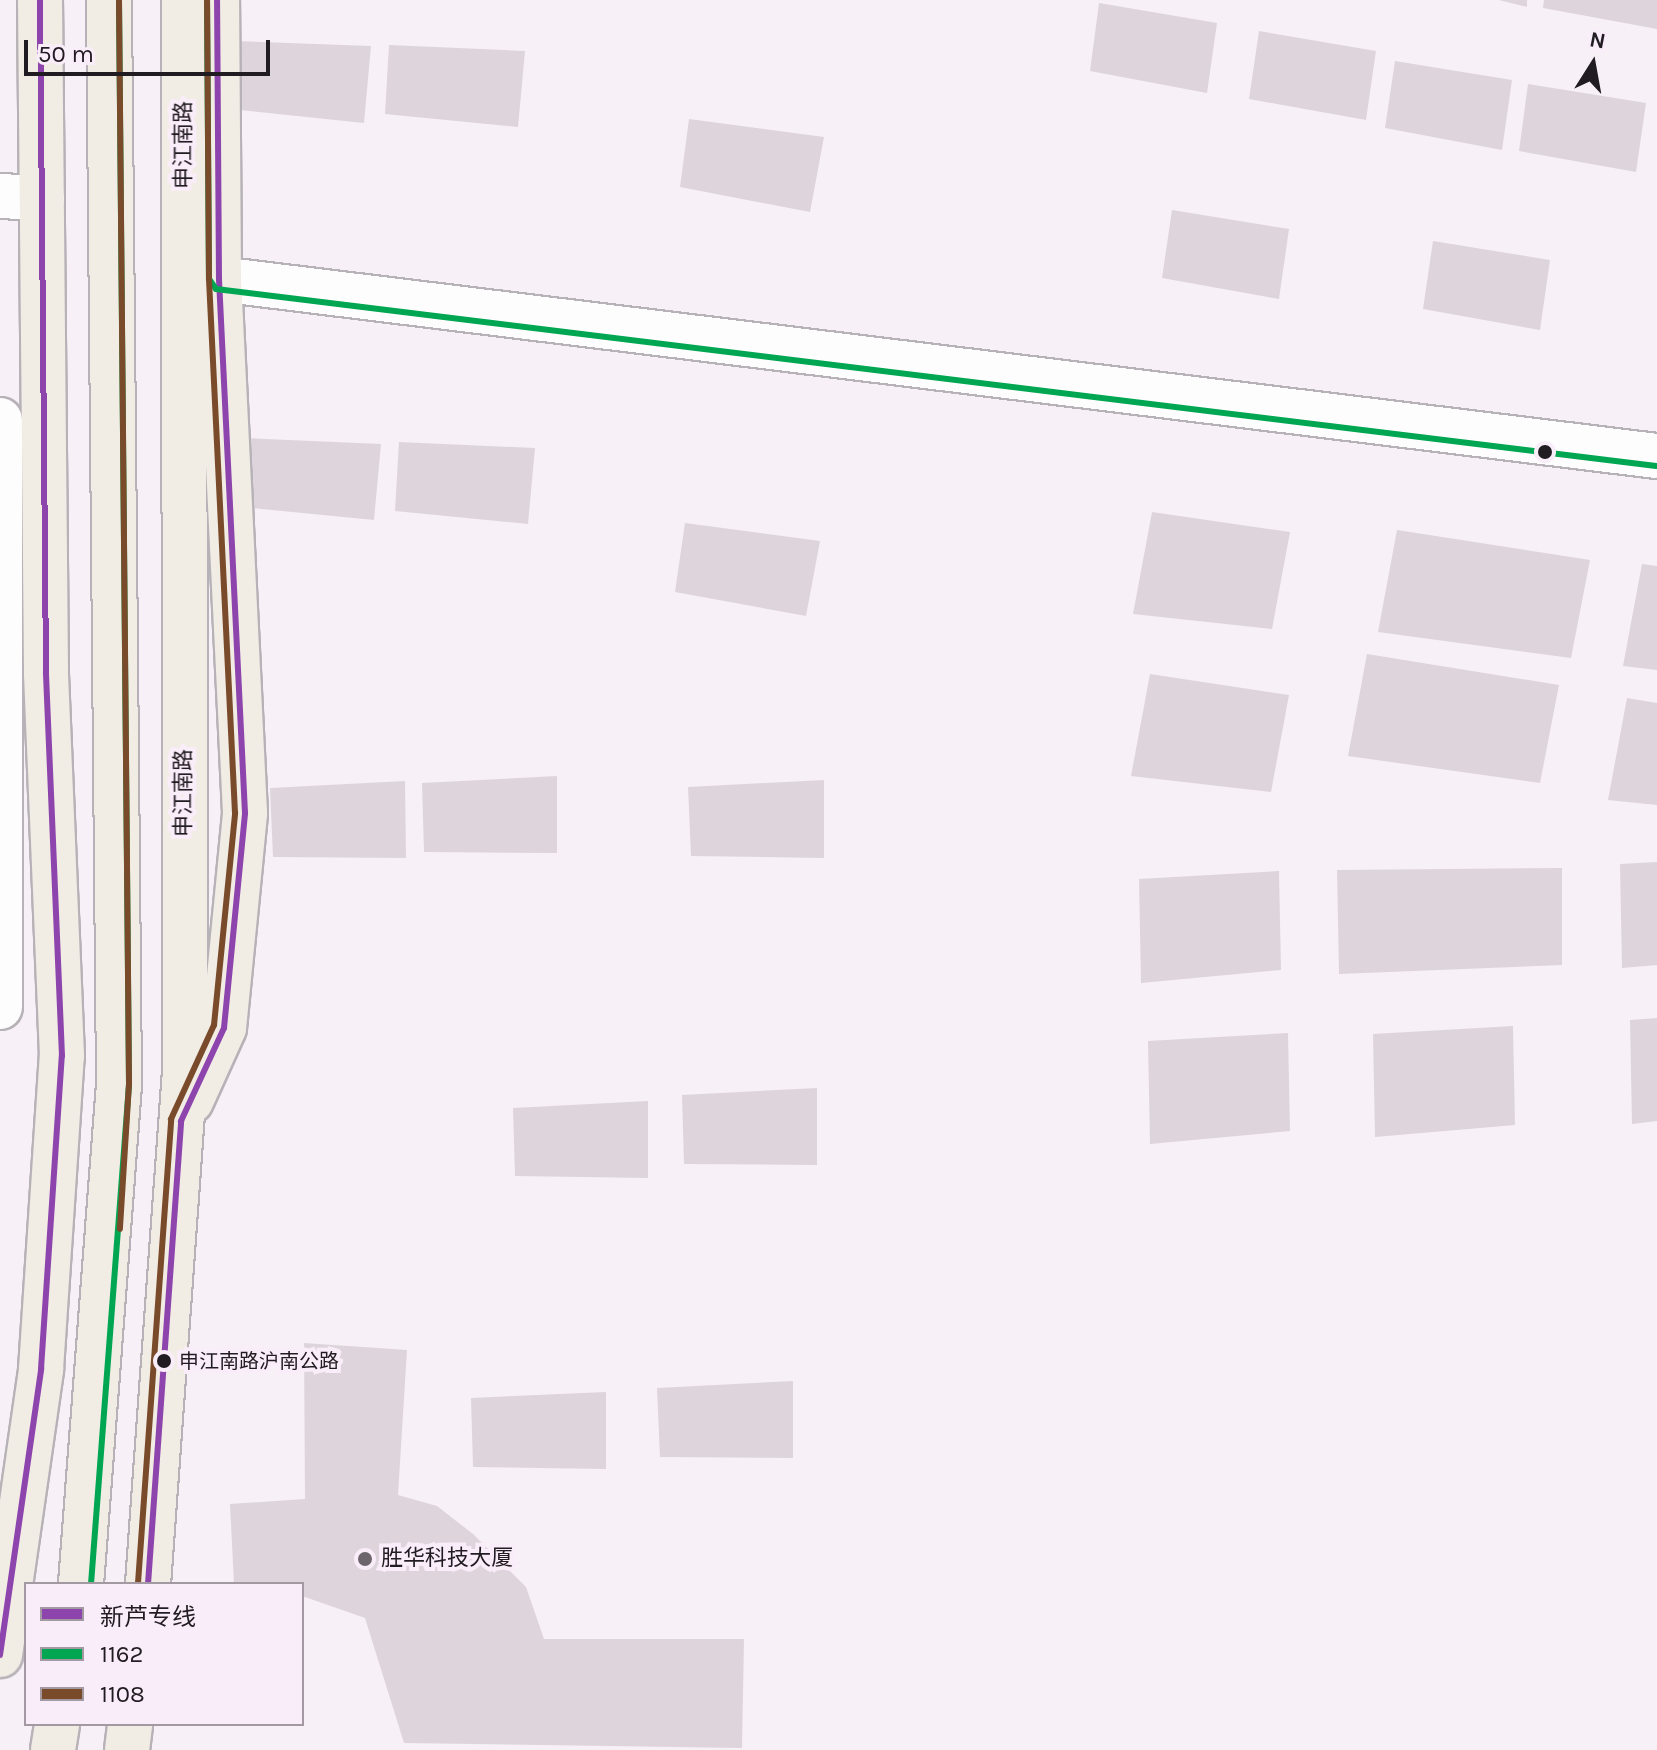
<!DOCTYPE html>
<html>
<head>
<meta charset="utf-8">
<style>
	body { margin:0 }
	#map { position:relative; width:1657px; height:1750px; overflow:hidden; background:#f7f0f7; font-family:Karla,"Noto Sans SC",sans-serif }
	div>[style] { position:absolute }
	.building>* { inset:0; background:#ded5dc }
	.roads { filter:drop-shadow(2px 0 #b7b2b7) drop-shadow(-2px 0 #b7b2b7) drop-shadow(0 2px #b7b2b7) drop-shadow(0 -2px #b7b2b7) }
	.minor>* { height:44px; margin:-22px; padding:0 22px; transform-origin:22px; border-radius:22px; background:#fefdfe }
	.major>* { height:44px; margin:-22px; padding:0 22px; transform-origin:22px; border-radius:22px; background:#f1ede5 }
	.bus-1>* { height:6px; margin:-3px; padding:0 3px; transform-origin:3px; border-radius:3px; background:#8e44ad }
	.bus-2>* { height:6px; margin:-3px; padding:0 3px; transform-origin:3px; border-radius:3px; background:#00a651 }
	.bus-3>* { height:6px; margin:-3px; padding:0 3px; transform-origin:3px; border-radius:3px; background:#7a4b2a }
	.dots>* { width:22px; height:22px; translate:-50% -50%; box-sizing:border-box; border:4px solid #faedfa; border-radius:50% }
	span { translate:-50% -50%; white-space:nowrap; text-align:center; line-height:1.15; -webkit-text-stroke:8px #faedfa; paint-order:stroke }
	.bus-label { font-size:20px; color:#211c21 }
	.left { translate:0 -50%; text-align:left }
	.street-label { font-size:22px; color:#211c21 }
	.poi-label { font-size:22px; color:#211c21 }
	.legend { position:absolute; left:24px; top:1582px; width:280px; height:144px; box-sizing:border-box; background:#faedfa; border:2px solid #a399a3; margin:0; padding:10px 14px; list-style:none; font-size:24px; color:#211c21 }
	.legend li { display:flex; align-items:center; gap:16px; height:40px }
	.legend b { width:40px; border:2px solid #a399a3 }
	.north { position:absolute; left:1553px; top:24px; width:80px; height:80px; -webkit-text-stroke:6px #faedfa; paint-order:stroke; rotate:11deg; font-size:22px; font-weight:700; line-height:32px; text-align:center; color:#211c21 }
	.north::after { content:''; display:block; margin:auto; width:28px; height:36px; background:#211c21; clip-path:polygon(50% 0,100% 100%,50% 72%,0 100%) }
	.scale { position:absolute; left:24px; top:40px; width:246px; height:36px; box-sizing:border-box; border:4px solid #211c21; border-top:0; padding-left:10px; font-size:24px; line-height:28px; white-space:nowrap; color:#211c21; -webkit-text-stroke:6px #faedfa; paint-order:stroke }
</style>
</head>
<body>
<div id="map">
	<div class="building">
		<div style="clip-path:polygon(1499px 0,1527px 0,1527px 7px)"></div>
		<div style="clip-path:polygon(1544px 0,1657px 0,1657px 29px,1543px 8px)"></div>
		<div style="clip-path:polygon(1099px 3px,1217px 23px,1207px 93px,1090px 71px)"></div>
		<div style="clip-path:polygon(1259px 31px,1376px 51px,1366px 120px,1249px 99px)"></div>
		<div style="clip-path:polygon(236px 41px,371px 46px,364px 123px,231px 109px)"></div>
		<div style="clip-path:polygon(389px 45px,525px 51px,518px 127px,385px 114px)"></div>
		<div style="clip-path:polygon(1395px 61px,1512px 80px,1502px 150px,1385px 128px)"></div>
		<div style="clip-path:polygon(1528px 84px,1646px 103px,1636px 172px,1519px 151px)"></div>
		<div style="clip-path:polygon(689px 119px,824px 137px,810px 212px,680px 187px)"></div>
		<div style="clip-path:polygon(1172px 210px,1289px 229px,1279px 299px,1162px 278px)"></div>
		<div style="clip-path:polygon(1433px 241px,1550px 260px,1540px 330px,1423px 309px)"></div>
		<div style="clip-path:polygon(245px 438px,381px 444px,374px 520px,241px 507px)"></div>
		<div style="clip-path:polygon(399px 442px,535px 448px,528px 524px,395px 511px)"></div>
		<div style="clip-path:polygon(1152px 512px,1290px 532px,1272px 629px,1133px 614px)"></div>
		<div style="clip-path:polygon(685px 523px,820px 541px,806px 616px,675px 592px)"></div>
		<div style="clip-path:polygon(1397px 530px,1590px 560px,1571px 658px,1378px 632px)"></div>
		<div style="clip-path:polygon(1642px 564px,1657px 566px,1657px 670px,1623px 666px)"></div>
		<div style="clip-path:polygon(1367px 654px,1559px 685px,1540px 783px,1348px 756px)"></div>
		<div style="clip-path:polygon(1150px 674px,1289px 695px,1271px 792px,1131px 776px)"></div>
		<div style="clip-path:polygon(1627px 698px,1657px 703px,1657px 805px,1608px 800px)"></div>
		<div style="clip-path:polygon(557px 776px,557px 853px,424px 852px,422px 783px)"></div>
		<div style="clip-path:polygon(824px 780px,824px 858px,691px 856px,688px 787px)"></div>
		<div style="clip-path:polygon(405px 781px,406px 858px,273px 857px,270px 788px)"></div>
		<div style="clip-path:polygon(1657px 862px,1657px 965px,1622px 968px,1620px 864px)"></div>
		<div style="clip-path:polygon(1562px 868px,1562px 965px,1339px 974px,1337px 870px)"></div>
		<div style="clip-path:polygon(1279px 871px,1281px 970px,1141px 983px,1139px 879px)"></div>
		<div style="clip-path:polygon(1657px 1018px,1657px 1121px,1632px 1124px,1630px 1020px)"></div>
		<div style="clip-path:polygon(1513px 1026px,1515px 1125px,1375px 1137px,1373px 1034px)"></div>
		<div style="clip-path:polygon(1288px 1033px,1290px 1131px,1150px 1144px,1148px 1041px)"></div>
		<div style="clip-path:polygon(817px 1088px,817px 1165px,684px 1164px,682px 1095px)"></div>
		<div style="clip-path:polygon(648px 1101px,648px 1178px,515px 1176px,513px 1108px)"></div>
		<div style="clip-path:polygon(304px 1343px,407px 1350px,398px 1495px,437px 1506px,473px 1534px,526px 1587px,544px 1639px,744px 1639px,742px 1748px,404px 1743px,365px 1618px,302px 1596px,302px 1584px,234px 1584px,230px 1504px,305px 1499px)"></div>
		<div style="clip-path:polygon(793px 1381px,793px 1458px,660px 1457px,657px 1388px)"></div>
		<div style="clip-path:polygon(606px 1392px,606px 1469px,473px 1467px,471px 1398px)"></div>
	</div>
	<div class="roads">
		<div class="minor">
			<div style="left:0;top:196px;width:42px;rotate:2.7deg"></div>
			<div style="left:219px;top:279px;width:1449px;rotate:7.02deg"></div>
			<div style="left:0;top:420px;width:587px;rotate:90deg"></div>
		</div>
		<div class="major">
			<div style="left:191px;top:1101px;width:80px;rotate:-65.7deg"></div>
			<div style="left:224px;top:1028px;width:216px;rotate:-84.4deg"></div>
			<div style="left:245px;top:813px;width:535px;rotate:-92.79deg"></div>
			<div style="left:219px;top:279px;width:279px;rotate:-90.4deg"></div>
			<div style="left:81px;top:1584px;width:501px;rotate:-85.65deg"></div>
			<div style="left:119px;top:1084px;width:1084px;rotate:-90.53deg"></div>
			<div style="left:148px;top:1584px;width:513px;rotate:-85.87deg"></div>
			<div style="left:185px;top:1072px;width:1072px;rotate:-90.05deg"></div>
			<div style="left:0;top:1655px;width:289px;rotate:-81.8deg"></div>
			<div style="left:41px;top:1369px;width:314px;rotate:-86.2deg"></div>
			<div style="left:62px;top:1056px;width:384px;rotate:-92.4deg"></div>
			<div style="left:46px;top:672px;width:672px;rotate:-90.51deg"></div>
			<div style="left:53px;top:1750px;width:26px;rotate:-81deg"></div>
			<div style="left:127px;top:1750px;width:26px;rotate:-83deg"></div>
		</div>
	</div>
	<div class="bus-1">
		<div style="left:148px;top:1584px;width:464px;rotate:-85.9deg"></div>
		<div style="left:181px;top:1121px;width:102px;rotate:-65.2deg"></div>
		<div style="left:224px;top:1028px;width:216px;rotate:-84.4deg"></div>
		<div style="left:245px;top:813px;width:535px;rotate:-92.79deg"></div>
		<div style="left:219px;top:279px;width:279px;rotate:-90.4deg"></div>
		<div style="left:0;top:1655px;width:289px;rotate:-81.8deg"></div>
		<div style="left:41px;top:1369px;width:314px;rotate:-86.2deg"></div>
		<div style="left:62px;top:1056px;width:384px;rotate:-92.4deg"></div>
		<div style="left:46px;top:672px;width:672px;rotate:-90.51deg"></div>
	</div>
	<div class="bus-2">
		<div style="left:207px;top:0;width:279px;rotate:89.6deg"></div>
		<div style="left:209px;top:279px;width:12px;rotate:55deg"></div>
		<div style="left:216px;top:289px;width:1451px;rotate:7.01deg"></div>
		<div style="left:91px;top:1584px;width:501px;rotate:-85.65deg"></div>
		<div style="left:129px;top:1084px;width:1084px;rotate:-90.53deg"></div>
	</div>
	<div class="bus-3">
		<div style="left:119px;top:0;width:1084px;rotate:89.47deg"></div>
		<div style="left:129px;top:1084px;width:145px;rotate:93.6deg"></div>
		<div style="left:138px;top:1583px;width:465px;rotate:-85.9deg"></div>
		<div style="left:171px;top:1119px;width:103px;rotate:-65.4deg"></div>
		<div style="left:214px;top:1025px;width:213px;rotate:-84.3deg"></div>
		<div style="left:235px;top:813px;width:535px;rotate:-92.79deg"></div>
		<div style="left:209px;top:279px;width:279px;rotate:-90.4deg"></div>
	</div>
	<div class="dots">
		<div style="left:1545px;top:452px;background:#211c21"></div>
		<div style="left:164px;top:1361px;background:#211c21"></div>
		<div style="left:365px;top:1559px;background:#6c666c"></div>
	</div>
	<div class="bus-label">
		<span class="left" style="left:179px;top:1361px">申江南路沪南公路</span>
	</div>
	<div class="street-label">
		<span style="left:184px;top:145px;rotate:-90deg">申江南路</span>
		<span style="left:184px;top:793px;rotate:-90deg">申江南路</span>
	</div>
	<div class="poi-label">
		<span class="left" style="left:381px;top:1559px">胜华科技大厦</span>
	</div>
	<ul class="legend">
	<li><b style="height:10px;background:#8e44ad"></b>新芦专线</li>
	<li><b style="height:10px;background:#00a651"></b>1162</li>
	<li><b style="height:10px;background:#7a4b2a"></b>1108</li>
	</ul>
	<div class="north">N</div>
	<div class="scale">50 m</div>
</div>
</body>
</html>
